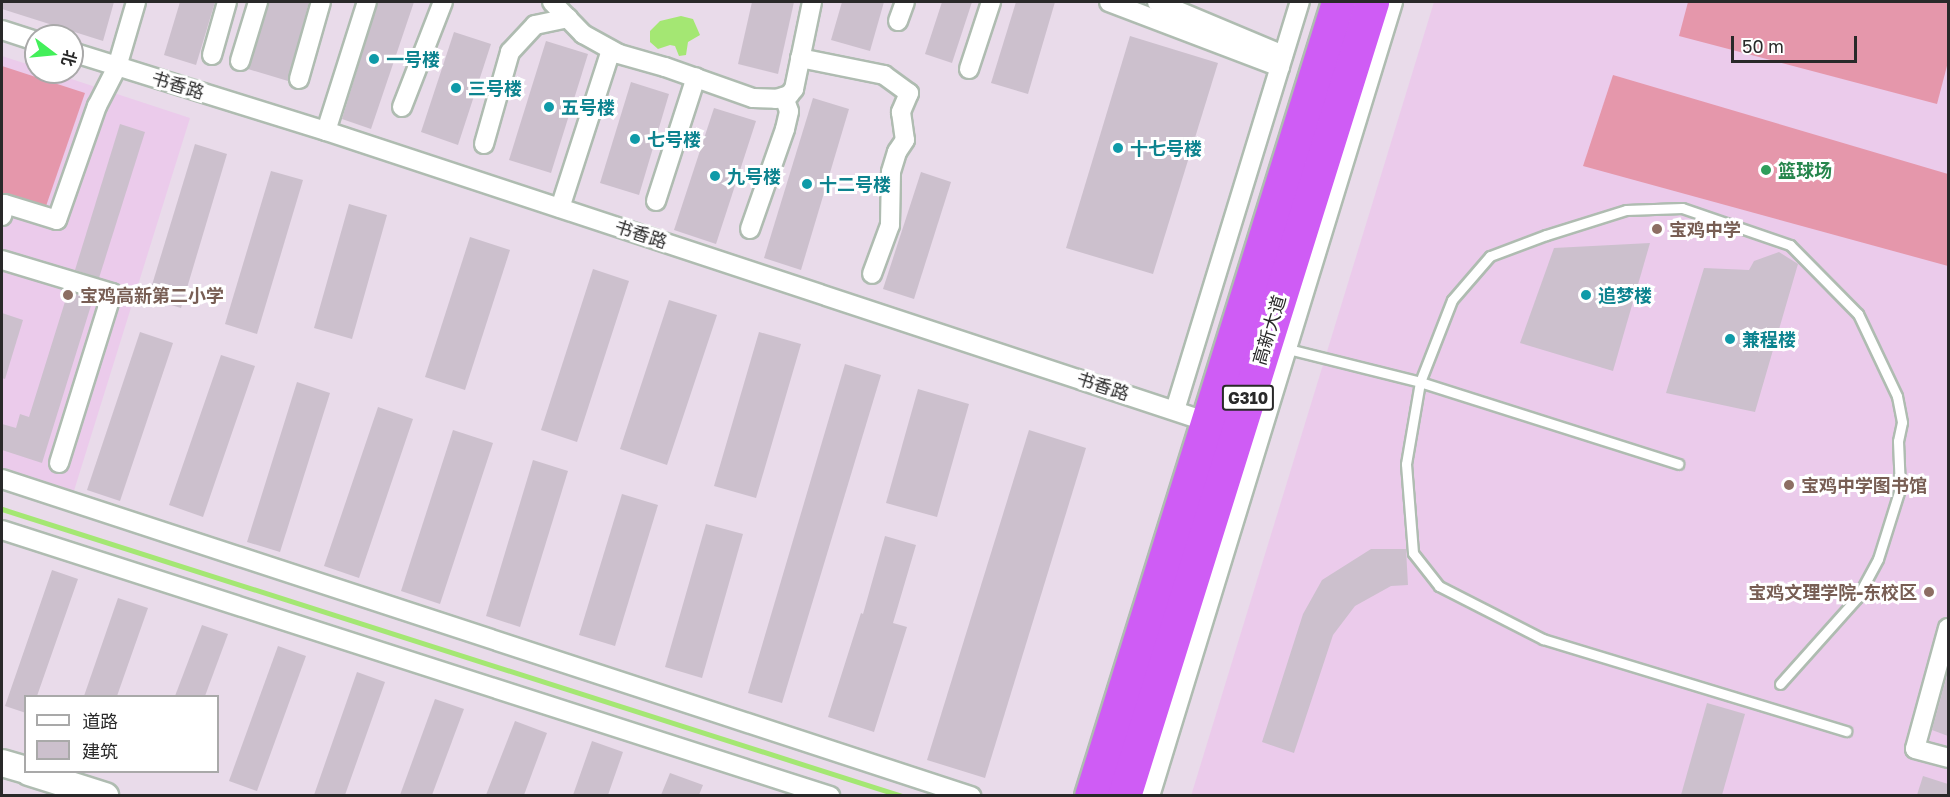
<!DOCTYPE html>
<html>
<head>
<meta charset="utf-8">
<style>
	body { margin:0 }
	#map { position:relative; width:1950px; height:797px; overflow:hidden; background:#e9dbea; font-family:"Golos Text","Noto Sans SC",sans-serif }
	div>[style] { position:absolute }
	.education>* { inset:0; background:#ebcbeb }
	.pitch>* { inset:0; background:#e597ab }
	.water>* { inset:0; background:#a4e773 }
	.stream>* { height:5px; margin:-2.5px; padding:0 2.5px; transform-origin:2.5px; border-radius:2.5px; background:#a4e773 }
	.building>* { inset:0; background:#ccc0cd }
	.roads { filter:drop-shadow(2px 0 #afbcb1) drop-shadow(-2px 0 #afbcb1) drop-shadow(0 2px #afbcb1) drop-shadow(0 -2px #afbcb1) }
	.lane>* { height:9px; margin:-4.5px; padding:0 4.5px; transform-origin:4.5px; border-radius:4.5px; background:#fff }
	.street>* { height:18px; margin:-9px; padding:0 9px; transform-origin:9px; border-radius:9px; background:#fff }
	.secondary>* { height:26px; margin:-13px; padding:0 13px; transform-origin:13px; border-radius:13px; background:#fff }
	.highway>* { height:33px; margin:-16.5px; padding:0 16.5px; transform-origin:16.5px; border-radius:16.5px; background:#cf5cf5 }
	.dots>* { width:16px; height:16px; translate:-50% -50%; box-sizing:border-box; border:3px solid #fff; border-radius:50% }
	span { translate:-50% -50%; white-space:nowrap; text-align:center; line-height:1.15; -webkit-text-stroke:6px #fff; paint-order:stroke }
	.shield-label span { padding:2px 4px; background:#fff; border:2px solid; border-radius:4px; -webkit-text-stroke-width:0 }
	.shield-label { font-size:16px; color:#292929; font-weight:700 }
	.culture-label { font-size:18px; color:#0d838f; font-weight:700 }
	.left { translate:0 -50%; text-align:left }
	.street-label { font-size:18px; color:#292929 }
	.leisure-label { font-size:18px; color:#27864d; font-weight:700 }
	.education-label { font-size:18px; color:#785e54; font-weight:700 }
	.right { translate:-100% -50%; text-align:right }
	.frame { position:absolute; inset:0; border:3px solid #292929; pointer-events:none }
	.legend { position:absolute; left:24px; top:695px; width:195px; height:78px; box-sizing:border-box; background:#fff; border:2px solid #a9a9a9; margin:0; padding:8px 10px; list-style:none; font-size:18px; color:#292929 }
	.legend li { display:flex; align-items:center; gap:12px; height:30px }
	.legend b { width:30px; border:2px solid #a9a9a9 }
	.north { position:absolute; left:24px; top:24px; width:60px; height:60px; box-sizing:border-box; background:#fff; border:2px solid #a9a9a9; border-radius:50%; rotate:106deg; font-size:16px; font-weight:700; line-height:24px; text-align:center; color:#292929 }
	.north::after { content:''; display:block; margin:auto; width:21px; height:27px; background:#43ef5a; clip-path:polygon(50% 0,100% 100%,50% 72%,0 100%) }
	.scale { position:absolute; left:1731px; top:36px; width:126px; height:27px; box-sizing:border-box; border:3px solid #292929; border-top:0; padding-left:8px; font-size:18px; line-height:21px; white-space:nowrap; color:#292929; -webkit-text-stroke:4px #fff; paint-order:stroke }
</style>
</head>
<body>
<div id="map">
	<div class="education">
		<div style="clip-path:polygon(1434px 2px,1948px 2px,1948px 795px,1191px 796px)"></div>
		<div style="clip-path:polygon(2px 56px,36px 67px,36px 72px,50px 72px,190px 118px,73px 494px,2px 471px)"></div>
	</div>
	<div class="pitch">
		<div style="clip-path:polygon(1688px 2px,1948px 2px,1948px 62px,1937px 104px,1679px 36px)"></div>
		<div style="clip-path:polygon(2px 66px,85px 93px,45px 209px,2px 194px)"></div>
		<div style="clip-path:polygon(1613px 75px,1948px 174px,1948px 266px,1583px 166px)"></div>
	</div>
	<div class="water">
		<div style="clip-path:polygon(681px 16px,693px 19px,700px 35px,688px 42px,686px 55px,679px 56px,675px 46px,670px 45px,658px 49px,650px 42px,650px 31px,660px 21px)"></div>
	</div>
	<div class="stream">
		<div style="left:2px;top:509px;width:945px;rotate:17.69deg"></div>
	</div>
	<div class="building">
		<div style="clip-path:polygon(2px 2px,114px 2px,103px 41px,2px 9px)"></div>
		<div style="clip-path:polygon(180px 2px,215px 2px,196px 65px,164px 55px)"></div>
		<div style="clip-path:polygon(269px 2px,309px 2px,288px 81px,248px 69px)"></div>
		<div style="clip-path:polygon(378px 2px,414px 2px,371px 129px,342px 119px)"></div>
		<div style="clip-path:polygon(752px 2px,794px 2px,778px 74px,738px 64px)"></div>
		<div style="clip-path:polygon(842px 2px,884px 2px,870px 51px,831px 40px)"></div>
		<div style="clip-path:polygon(942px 2px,972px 2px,952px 63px,925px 54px)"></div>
		<div style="clip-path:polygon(1016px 2px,1055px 2px,1028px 94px,991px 83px)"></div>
		<div style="clip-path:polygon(454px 32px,491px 44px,458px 145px,421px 132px)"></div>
		<div style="clip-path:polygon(1130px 36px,1218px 63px,1153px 274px,1066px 248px)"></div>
		<div style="clip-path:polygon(546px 41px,588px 54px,551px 173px,509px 160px)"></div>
		<div style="clip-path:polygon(631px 82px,669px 94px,639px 195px,600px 183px)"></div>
		<div style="clip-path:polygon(813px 98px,849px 109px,801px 270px,764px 258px)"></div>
		<div style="clip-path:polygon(714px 108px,756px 121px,716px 244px,674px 230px)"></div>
		<div style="clip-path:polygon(120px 124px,145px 132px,99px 278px,75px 270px)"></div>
		<div style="clip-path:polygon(195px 144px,227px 154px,181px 308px,148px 298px)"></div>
		<div style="clip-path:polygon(271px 171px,303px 180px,257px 334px,225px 324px)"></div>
		<div style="clip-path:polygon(921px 172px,951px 182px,914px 299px,883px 289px)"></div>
		<div style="clip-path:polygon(349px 204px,387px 215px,352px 339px,314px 328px)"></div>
		<div style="clip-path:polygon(470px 237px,510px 250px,465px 390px,425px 377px)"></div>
		<div style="clip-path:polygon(1650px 243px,1613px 371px,1520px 343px,1554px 248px)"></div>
		<div style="clip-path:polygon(1779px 252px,1798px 264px,1755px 412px,1666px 393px,1704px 268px,1749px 270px,1754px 261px)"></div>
		<div style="clip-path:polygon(593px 269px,629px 281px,577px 442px,541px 430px)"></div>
		<div style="clip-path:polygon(68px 292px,93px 299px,42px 463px,2px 450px,2px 424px,16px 428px,20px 414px,29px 417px)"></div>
		<div style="clip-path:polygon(669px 300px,717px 315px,667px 465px,620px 449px)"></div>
		<div style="clip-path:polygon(2px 313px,23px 320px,5px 379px,2px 378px)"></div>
		<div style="clip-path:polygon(140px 332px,173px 343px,120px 501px,87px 490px)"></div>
		<div style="clip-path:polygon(759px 332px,801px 344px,756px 498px,714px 486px)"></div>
		<div style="clip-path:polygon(221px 355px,255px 366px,203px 517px,169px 505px)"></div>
		<div style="clip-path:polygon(845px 364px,881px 375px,782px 703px,748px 693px)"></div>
		<div style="clip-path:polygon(297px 382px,330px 393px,280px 552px,247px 542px)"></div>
		<div style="clip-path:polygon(918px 389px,969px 404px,937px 517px,886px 503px)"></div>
		<div style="clip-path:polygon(378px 407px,413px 419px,359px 578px,324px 566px)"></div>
		<div style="clip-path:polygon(453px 430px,493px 443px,440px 604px,401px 591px)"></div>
		<div style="clip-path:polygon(1029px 430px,1086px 448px,985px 778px,927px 760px)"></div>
		<div style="clip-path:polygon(533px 460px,568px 471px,520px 627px,486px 616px)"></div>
		<div style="clip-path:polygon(622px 494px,658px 505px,615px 646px,579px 635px)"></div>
		<div style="clip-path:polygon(706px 524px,743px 534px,702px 678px,665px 667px)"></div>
		<div style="clip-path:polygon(885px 536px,916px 545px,893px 623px,907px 627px,874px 732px,828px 717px,861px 613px,863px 614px)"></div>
		<div style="clip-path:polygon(1371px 549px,1406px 549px,1408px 585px,1391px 586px,1355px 606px,1333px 635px,1294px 753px,1262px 742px,1303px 614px,1322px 580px)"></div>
		<div style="clip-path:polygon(52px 570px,78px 579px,37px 696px,26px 696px,26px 713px,5px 706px)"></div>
		<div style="clip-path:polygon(118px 598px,148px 608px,117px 696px,84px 696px)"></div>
		<div style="clip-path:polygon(202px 625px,228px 634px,205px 696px,175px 696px)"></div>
		<div style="clip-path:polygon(278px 646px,306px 656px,257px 791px,229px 781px)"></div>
		<div style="clip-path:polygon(357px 672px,385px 682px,345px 795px,314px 795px)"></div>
		<div style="clip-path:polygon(1948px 672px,1948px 736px,1932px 730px)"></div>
		<div style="clip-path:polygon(435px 699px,464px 709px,432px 795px,400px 795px)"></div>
		<div style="clip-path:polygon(1707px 703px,1745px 714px,1722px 795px,1681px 795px)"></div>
		<div style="clip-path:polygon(515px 721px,547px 733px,524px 795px,486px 795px)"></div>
		<div style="clip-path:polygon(592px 741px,623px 752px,608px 795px,573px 795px)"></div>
		<div style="clip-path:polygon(670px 773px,703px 785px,699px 795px,661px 795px)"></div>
		<div style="clip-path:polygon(1923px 776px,1948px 784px,1948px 795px,1917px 795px)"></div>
	</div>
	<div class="roads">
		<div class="lane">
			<div style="left:1284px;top:348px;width:140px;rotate:14deg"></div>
			<div style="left:1420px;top:382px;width:271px;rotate:17.6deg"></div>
			<div style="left:1780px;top:684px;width:115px;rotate:-48.2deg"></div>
			<div style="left:1857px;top:598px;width:44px;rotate:-61.7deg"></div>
			<div style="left:1878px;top:559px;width:73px;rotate:-72.6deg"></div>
			<div style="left:1900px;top:489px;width:48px;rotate:-92.4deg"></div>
			<div style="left:1898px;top:441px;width:19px;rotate:-78deg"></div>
			<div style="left:1902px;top:422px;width:26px;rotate:-101deg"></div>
			<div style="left:1897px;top:396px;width:91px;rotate:-115.4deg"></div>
			<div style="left:1858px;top:314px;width:97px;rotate:-134.6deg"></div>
			<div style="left:1790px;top:245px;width:114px;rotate:-161.1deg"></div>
			<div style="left:1682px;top:208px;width:56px;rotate:178deg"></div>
			<div style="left:1626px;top:210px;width:84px;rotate:162.6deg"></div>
			<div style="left:1546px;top:235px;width:60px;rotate:159.4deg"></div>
			<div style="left:1490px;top:256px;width:58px;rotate:130.8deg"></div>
			<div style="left:1452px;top:300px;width:88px;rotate:111.3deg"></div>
			<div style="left:1420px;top:382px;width:83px;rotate:99.7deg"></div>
			<div style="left:1406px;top:464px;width:89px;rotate:85.5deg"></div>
			<div style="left:1413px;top:553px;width:42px;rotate:51.8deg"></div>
			<div style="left:1439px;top:586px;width:117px;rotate:27deg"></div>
			<div style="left:1543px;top:639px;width:317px;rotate:16.9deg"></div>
		</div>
		<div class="street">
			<div style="left:552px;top:2px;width:45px;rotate:45.9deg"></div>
			<div style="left:583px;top:34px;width:41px;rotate:29.1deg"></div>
			<div style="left:619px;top:54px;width:48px;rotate:15.8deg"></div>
			<div style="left:665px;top:67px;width:93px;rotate:19.4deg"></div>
			<div style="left:753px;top:98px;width:23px;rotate:2deg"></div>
			<div style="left:776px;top:99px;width:14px;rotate:-17deg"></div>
			<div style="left:789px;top:95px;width:8px;rotate:-50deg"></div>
			<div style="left:794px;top:89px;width:89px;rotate:-78.3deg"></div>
			<div style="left:1109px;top:2px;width:183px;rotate:20.8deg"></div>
			<div style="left:1157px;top:2px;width:137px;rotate:22.8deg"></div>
			<div style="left:898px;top:21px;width:20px;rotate:-70deg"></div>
			<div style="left:2px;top:30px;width:36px;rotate:18deg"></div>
			<div style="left:72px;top:52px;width:266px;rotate:17.3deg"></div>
			<div style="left:326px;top:131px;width:929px;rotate:18.26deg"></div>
			<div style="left:212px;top:55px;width:55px;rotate:-74.2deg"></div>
			<div style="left:800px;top:58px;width:86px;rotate:11.4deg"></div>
			<div style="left:884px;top:75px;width:31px;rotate:36deg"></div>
			<div style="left:909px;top:93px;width:21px;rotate:113deg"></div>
			<div style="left:901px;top:112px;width:28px;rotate:82deg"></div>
			<div style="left:905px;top:140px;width:14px;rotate:124deg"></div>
			<div style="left:897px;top:152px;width:21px;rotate:107deg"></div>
			<div style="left:891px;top:172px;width:53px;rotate:91.1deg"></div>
			<div style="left:890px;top:225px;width:52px;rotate:110.2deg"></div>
			<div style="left:240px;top:61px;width:62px;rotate:-73deg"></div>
			<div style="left:969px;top:69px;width:71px;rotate:-71.8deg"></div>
			<div style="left:299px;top:79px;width:80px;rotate:-74.1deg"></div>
			<div style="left:402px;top:107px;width:113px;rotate:-68.7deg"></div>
			<div style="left:326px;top:131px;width:135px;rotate:-72.4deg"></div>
			<div style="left:484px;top:144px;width:96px;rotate:-74.2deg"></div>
			<div style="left:510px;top:52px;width:37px;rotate:-47deg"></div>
			<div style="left:535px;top:25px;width:34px;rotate:-12deg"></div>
			<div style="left:656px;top:201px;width:130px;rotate:-72.1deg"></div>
			<div style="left:560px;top:208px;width:166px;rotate:-72.1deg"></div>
			<div style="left:2px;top:216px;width:12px;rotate:-76deg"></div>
			<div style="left:5px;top:204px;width:54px;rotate:17.1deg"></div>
			<div style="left:57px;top:220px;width:121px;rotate:-70.7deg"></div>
			<div style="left:97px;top:106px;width:44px;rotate:-62.9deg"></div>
			<div style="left:117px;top:67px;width:68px;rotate:-73.7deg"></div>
			<div style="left:750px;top:229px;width:106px;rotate:-70.7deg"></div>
			<div style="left:785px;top:129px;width:18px;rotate:-77deg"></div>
			<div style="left:789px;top:111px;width:15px;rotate:-110deg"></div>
			<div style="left:2px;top:260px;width:115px;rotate:16.7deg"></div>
			<div style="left:112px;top:293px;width:178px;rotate:107.3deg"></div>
			<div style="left:1175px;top:410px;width:427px;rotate:-73deg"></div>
			<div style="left:2px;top:479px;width:1020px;rotate:18.12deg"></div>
			<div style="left:2px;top:530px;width:870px;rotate:17.81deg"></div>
			<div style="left:1948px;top:628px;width:125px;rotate:105.3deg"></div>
			<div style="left:1915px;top:749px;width:34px;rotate:15deg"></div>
			<div style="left:1150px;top:796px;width:830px;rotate:-72.98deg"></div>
		</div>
		<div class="secondary">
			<div style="left:2px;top:763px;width:25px;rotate:16deg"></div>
			<div style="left:29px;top:772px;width:80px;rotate:17.5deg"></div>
		</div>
		<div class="highway">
			<div style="left:1091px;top:796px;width:832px;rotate:-72.72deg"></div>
			<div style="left:1124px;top:796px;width:832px;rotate:-72.65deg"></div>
		</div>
	</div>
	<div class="dots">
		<div style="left:374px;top:59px;background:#0f9aa8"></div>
		<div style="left:456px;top:88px;background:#0f9aa8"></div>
		<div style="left:549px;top:107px;background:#0f9aa8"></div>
		<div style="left:635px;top:139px;background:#0f9aa8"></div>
		<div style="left:1118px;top:148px;background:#0f9aa8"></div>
		<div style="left:1766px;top:170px;background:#2e9e5b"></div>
		<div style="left:715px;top:176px;background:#0f9aa8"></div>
		<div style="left:807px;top:184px;background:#0f9aa8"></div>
		<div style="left:1657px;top:229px;background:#8d6e63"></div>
		<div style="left:68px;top:295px;background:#8d6e63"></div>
		<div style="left:1586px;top:295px;background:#0f9aa8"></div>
		<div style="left:1730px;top:339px;background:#0f9aa8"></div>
		<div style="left:1789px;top:485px;background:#8d6e63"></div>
		<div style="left:1929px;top:592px;background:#8d6e63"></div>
	</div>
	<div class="shield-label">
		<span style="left:1248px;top:398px">G310</span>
	</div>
	<div class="culture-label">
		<span class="left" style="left:386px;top:59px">一号楼</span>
		<span class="left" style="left:468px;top:88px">三号楼</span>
		<span class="left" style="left:561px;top:107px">五号楼</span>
		<span class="left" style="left:647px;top:139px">七号楼</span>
		<span class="left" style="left:1130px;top:148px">十七号楼</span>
		<span class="left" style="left:727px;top:176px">九号楼</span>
		<span class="left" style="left:819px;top:184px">十二号楼</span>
		<span class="left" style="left:1598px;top:295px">追梦楼</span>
		<span class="left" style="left:1742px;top:339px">兼程楼</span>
	</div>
	<div class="street-label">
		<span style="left:178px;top:85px;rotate:17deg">书香路</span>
		<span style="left:641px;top:234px;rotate:18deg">书香路</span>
		<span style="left:1269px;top:330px;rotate:-73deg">高新大道</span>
		<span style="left:1103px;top:386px;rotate:18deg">书香路</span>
	</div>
	<div class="leisure-label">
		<span class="left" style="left:1778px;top:170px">篮球场</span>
	</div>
	<div class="education-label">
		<span class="left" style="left:1669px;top:229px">宝鸡中学</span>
		<span class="left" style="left:80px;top:295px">宝鸡高新第二小学</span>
		<span class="left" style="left:1801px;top:485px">宝鸡中学图书馆</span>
		<span class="right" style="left:1917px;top:592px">宝鸡文理学院-东校区</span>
	</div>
	<div class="frame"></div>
	<ul class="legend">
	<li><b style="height:8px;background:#fff"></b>道路</li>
	<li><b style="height:16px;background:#ccc0cd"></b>建筑</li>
	</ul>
	<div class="north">北</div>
	<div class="scale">50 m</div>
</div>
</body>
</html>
